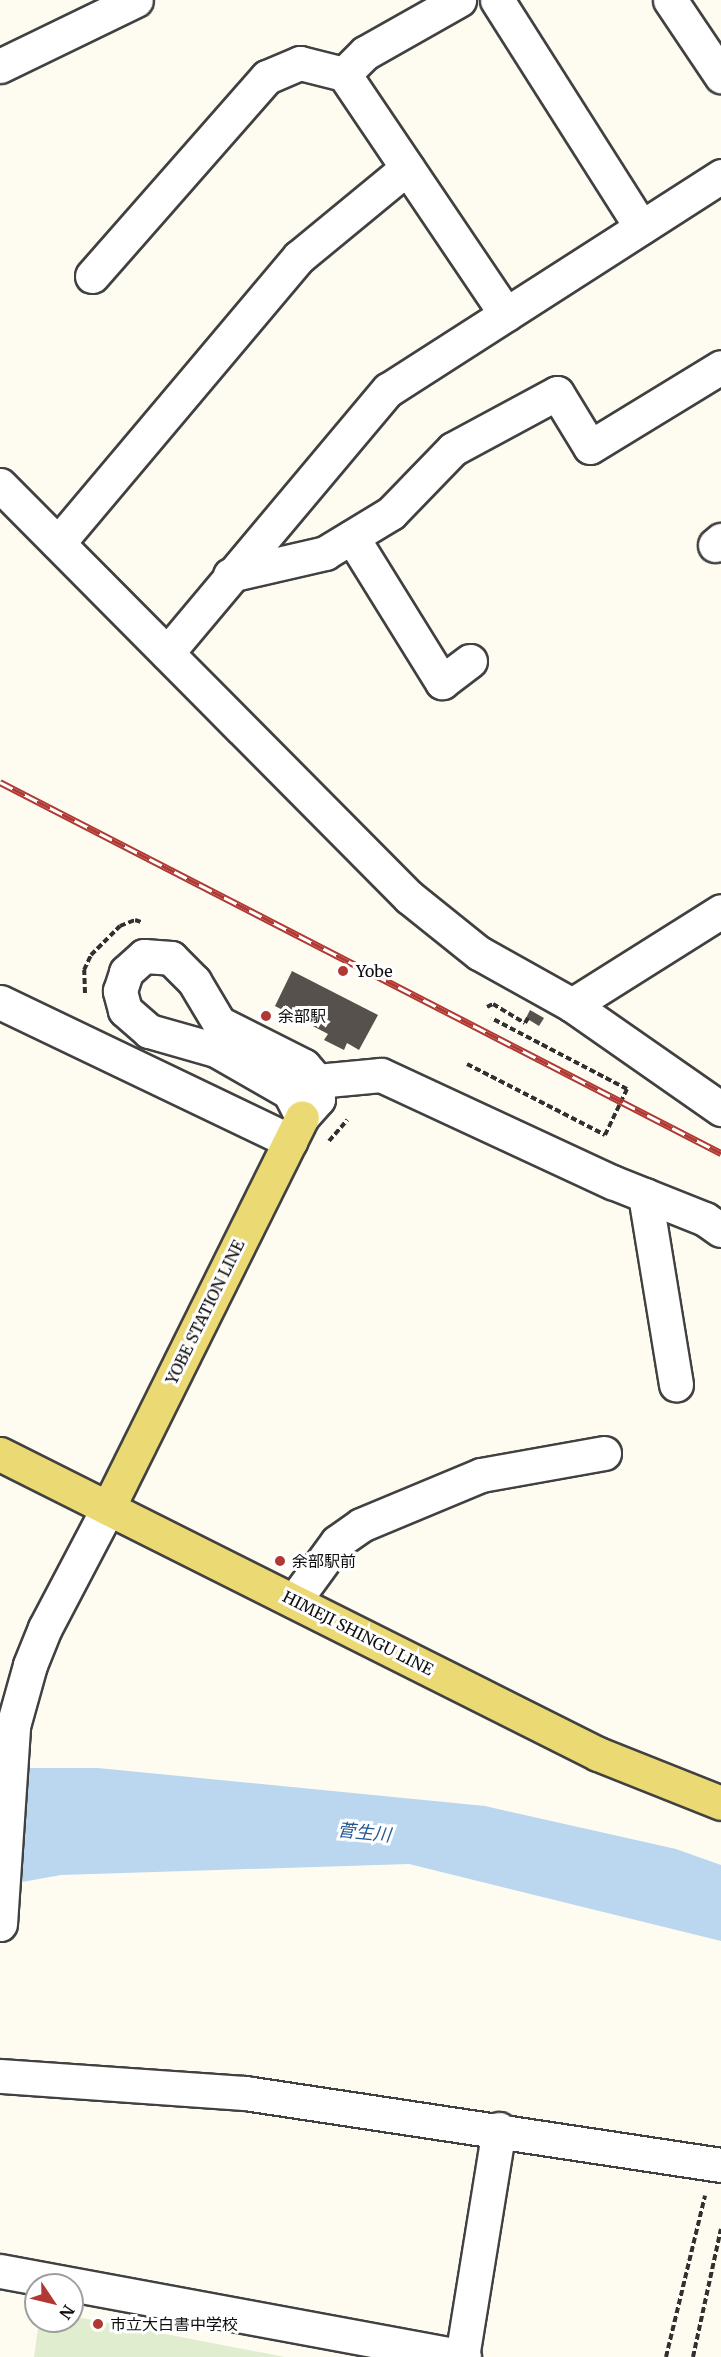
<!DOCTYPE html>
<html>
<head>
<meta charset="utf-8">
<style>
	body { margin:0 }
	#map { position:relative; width:721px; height:2357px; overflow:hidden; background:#fefcf1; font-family:Merriweather,"Noto Sans JP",serif }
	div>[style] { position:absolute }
	.pitch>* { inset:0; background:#e0edce }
	.water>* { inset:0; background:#bbd7f0 }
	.building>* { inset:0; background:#56514c }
	.path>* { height:4px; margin-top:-2px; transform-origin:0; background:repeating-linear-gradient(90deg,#303030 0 6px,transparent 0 9px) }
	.roads { filter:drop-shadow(2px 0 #414141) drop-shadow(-2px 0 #414141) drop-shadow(0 2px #414141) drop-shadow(0 -2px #414141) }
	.minor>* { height:33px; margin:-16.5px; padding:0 16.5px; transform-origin:16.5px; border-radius:16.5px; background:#fff }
	.major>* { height:33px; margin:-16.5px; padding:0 16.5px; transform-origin:16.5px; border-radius:16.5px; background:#ebd974 }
	.rail>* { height:7px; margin-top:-3.5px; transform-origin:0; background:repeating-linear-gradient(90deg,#fff 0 14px,#b13934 0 28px); box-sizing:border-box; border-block:2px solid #b13934 }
	.dots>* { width:16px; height:16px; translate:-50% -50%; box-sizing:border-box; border:3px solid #fff; border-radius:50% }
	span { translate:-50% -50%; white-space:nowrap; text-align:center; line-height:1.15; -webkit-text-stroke:6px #fff; paint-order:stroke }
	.poi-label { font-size:16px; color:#0e0e0e }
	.left { translate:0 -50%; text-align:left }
	.street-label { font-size:16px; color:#0e0e0e }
	.water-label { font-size:18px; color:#235995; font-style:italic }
	.north { position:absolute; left:24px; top:2273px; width:60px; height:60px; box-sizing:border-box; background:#fff; border:2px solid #9f9f9f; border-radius:50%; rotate:125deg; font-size:16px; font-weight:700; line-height:24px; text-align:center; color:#0e0e0e }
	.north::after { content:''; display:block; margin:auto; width:21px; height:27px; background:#b13934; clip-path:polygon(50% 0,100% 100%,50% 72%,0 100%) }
</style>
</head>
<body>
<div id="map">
	<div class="pitch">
		<div style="clip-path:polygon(72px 2316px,285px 2357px,34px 2357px,39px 2321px,72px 2321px)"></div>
	</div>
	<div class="water">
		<div style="clip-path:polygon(0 1768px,98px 1768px,485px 1806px,676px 1849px,721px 1865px,721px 1941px,409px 1864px,61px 1875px,0 1886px)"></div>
	</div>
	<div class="building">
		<div style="clip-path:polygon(292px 971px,378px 1015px,359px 1050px,347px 1043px,344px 1050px,324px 1040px,328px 1034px,275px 1006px)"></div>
		<div style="clip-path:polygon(530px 1010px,544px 1018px,539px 1026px,526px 1018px)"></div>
	</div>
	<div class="path">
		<div style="left:85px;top:993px;width:23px;rotate:-92deg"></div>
		<div style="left:84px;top:970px;width:17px;rotate:-65deg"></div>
		<div style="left:91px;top:955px;width:41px;rotate:-45deg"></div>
		<div style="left:120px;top:926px;width:16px;rotate:-22deg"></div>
		<div style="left:135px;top:920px;width:6px;rotate:18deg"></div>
		<div style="left:487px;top:1007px;width:7px;rotate:-27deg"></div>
		<div style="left:493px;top:1004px;width:37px;rotate:31deg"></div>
		<div style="left:525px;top:1023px;width:6px;rotate:-59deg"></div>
		<div style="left:467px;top:1064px;width:155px;rotate:27.2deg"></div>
		<div style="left:605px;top:1135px;width:51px;rotate:-64.4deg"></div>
		<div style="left:627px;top:1089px;width:153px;rotate:-152.4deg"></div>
		<div style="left:329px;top:1141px;width:28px;rotate:-49deg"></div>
		<div style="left:666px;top:2357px;width:166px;rotate:-76.4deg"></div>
		<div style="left:693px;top:2357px;width:131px;rotate:-77.7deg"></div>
	</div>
	<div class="roads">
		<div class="minor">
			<div style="left:497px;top:0;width:269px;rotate:57.6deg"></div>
			<div style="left:670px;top:0;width:92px;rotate:56.1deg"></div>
			<div style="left:0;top:66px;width:151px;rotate:-25.9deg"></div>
			<div style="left:344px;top:74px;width:30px;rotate:-45deg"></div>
			<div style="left:365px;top:53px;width:108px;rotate:-29.4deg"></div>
			<div style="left:92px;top:276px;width:265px;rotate:-48.7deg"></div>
			<div style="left:267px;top:77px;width:36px;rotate:-23deg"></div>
			<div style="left:300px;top:63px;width:45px;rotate:14deg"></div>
			<div style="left:344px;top:74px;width:290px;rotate:56deg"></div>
			<div style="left:0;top:485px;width:581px;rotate:45.21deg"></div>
			<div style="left:409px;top:897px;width:90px;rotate:38.7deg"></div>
			<div style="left:479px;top:953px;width:107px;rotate:29.2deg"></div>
			<div style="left:572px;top:1005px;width:182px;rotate:34.9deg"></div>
			<div style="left:352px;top:537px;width:171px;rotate:58.2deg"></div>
			<div style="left:442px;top:682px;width:35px;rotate:-37deg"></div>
			<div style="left:58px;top:543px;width:374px;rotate:-49.9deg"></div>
			<div style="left:299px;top:257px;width:140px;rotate:-39.5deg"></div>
			<div style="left:715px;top:545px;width:8px;rotate:-40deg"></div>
			<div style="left:230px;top:575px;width:98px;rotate:-13deg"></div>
			<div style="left:325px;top:553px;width:77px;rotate:-31.2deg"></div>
			<div style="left:391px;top:513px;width:89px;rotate:-45.9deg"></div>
			<div style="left:453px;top:449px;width:118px;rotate:-28.3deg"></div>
			<div style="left:557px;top:393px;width:63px;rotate:58.6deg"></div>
			<div style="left:590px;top:447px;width:153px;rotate:-31.4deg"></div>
			<div style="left:167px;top:653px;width:344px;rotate:-50deg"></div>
			<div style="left:388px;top:390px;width:396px;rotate:-32.7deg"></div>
			<div style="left:144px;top:956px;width:27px;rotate:4deg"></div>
			<div style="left:171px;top:958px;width:33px;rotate:45deg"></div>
			<div style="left:194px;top:981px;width:49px;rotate:59.2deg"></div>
			<div style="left:219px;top:1023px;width:95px;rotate:26.8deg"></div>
			<div style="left:304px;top:1066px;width:20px;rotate:49deg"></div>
			<div style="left:317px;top:1081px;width:18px;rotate:87deg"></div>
			<div style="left:318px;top:1099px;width:24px;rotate:132deg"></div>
			<div style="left:302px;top:1117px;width:28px;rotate:-117deg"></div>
			<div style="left:289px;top:1092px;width:84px;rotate:-150.1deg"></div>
			<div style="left:216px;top:1050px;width:70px;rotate:-164.2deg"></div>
			<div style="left:149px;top:1031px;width:32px;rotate:-139deg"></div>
			<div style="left:125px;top:1010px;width:20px;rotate:-105deg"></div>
			<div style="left:120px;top:991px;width:20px;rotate:-72deg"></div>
			<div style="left:126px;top:972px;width:24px;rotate:-42deg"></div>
			<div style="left:0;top:1002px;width:322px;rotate:25.6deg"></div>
			<div style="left:572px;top:1005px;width:176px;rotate:-32.2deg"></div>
			<div style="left:317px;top:1081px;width:64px;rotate:-5.4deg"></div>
			<div style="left:381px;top:1075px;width:255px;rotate:24.9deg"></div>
			<div style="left:612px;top:1182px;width:100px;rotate:21.7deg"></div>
			<div style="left:705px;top:1219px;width:19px;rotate:35deg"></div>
			<div style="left:645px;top:1195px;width:192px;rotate:80.7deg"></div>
			<div style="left:294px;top:1601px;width:73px;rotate:-53.9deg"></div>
			<div style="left:337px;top:1542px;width:29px;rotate:-35deg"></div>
			<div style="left:361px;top:1525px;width:130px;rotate:-22.6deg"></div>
			<div style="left:481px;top:1475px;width:125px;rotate:-10.1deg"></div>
			<div style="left:0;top:1924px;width:198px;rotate:-86.2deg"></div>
			<div style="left:13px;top:1726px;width:63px;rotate:-74.4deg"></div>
			<div style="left:30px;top:1665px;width:40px;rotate:-68deg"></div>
			<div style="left:45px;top:1628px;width:136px;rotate:-62.3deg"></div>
			<div style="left:0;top:2076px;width:246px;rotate:4deg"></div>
			<div style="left:245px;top:2093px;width:481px;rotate:8.6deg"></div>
			<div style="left:0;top:2271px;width:472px;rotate:10.5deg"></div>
			<div style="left:462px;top:2357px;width:231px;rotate:-80.8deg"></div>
		</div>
		<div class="major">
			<div style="left:0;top:1454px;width:669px;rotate:26.64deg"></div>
			<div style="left:598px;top:1754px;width:132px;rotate:21.7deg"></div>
			<div style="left:108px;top:1508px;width:436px;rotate:-63.6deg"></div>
		</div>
	</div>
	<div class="rail">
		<div style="left:0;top:782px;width:811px;rotate:27.23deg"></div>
	</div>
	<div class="dots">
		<div style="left:343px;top:971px;background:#b13934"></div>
		<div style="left:266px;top:1016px;background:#b13934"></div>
		<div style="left:280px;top:1561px;background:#b13934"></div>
		<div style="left:98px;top:2324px;background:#b13934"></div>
	</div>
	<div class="poi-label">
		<span class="left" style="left:356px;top:971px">Yobe</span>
		<span class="left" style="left:278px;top:1016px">余部駅</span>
		<span class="left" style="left:292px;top:1561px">余部駅前</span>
		<span class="left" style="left:110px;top:2324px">市立大白書中学校</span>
	</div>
	<div class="street-label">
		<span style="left:205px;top:1312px;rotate:-64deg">YOBE STATION LINE</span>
		<span style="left:358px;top:1633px;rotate:27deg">HIMEJI SHINGU LINE</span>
	</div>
	<div class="water-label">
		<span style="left:364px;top:1833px;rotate:6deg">菅生川</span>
	</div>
	<div class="north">N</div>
</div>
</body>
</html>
